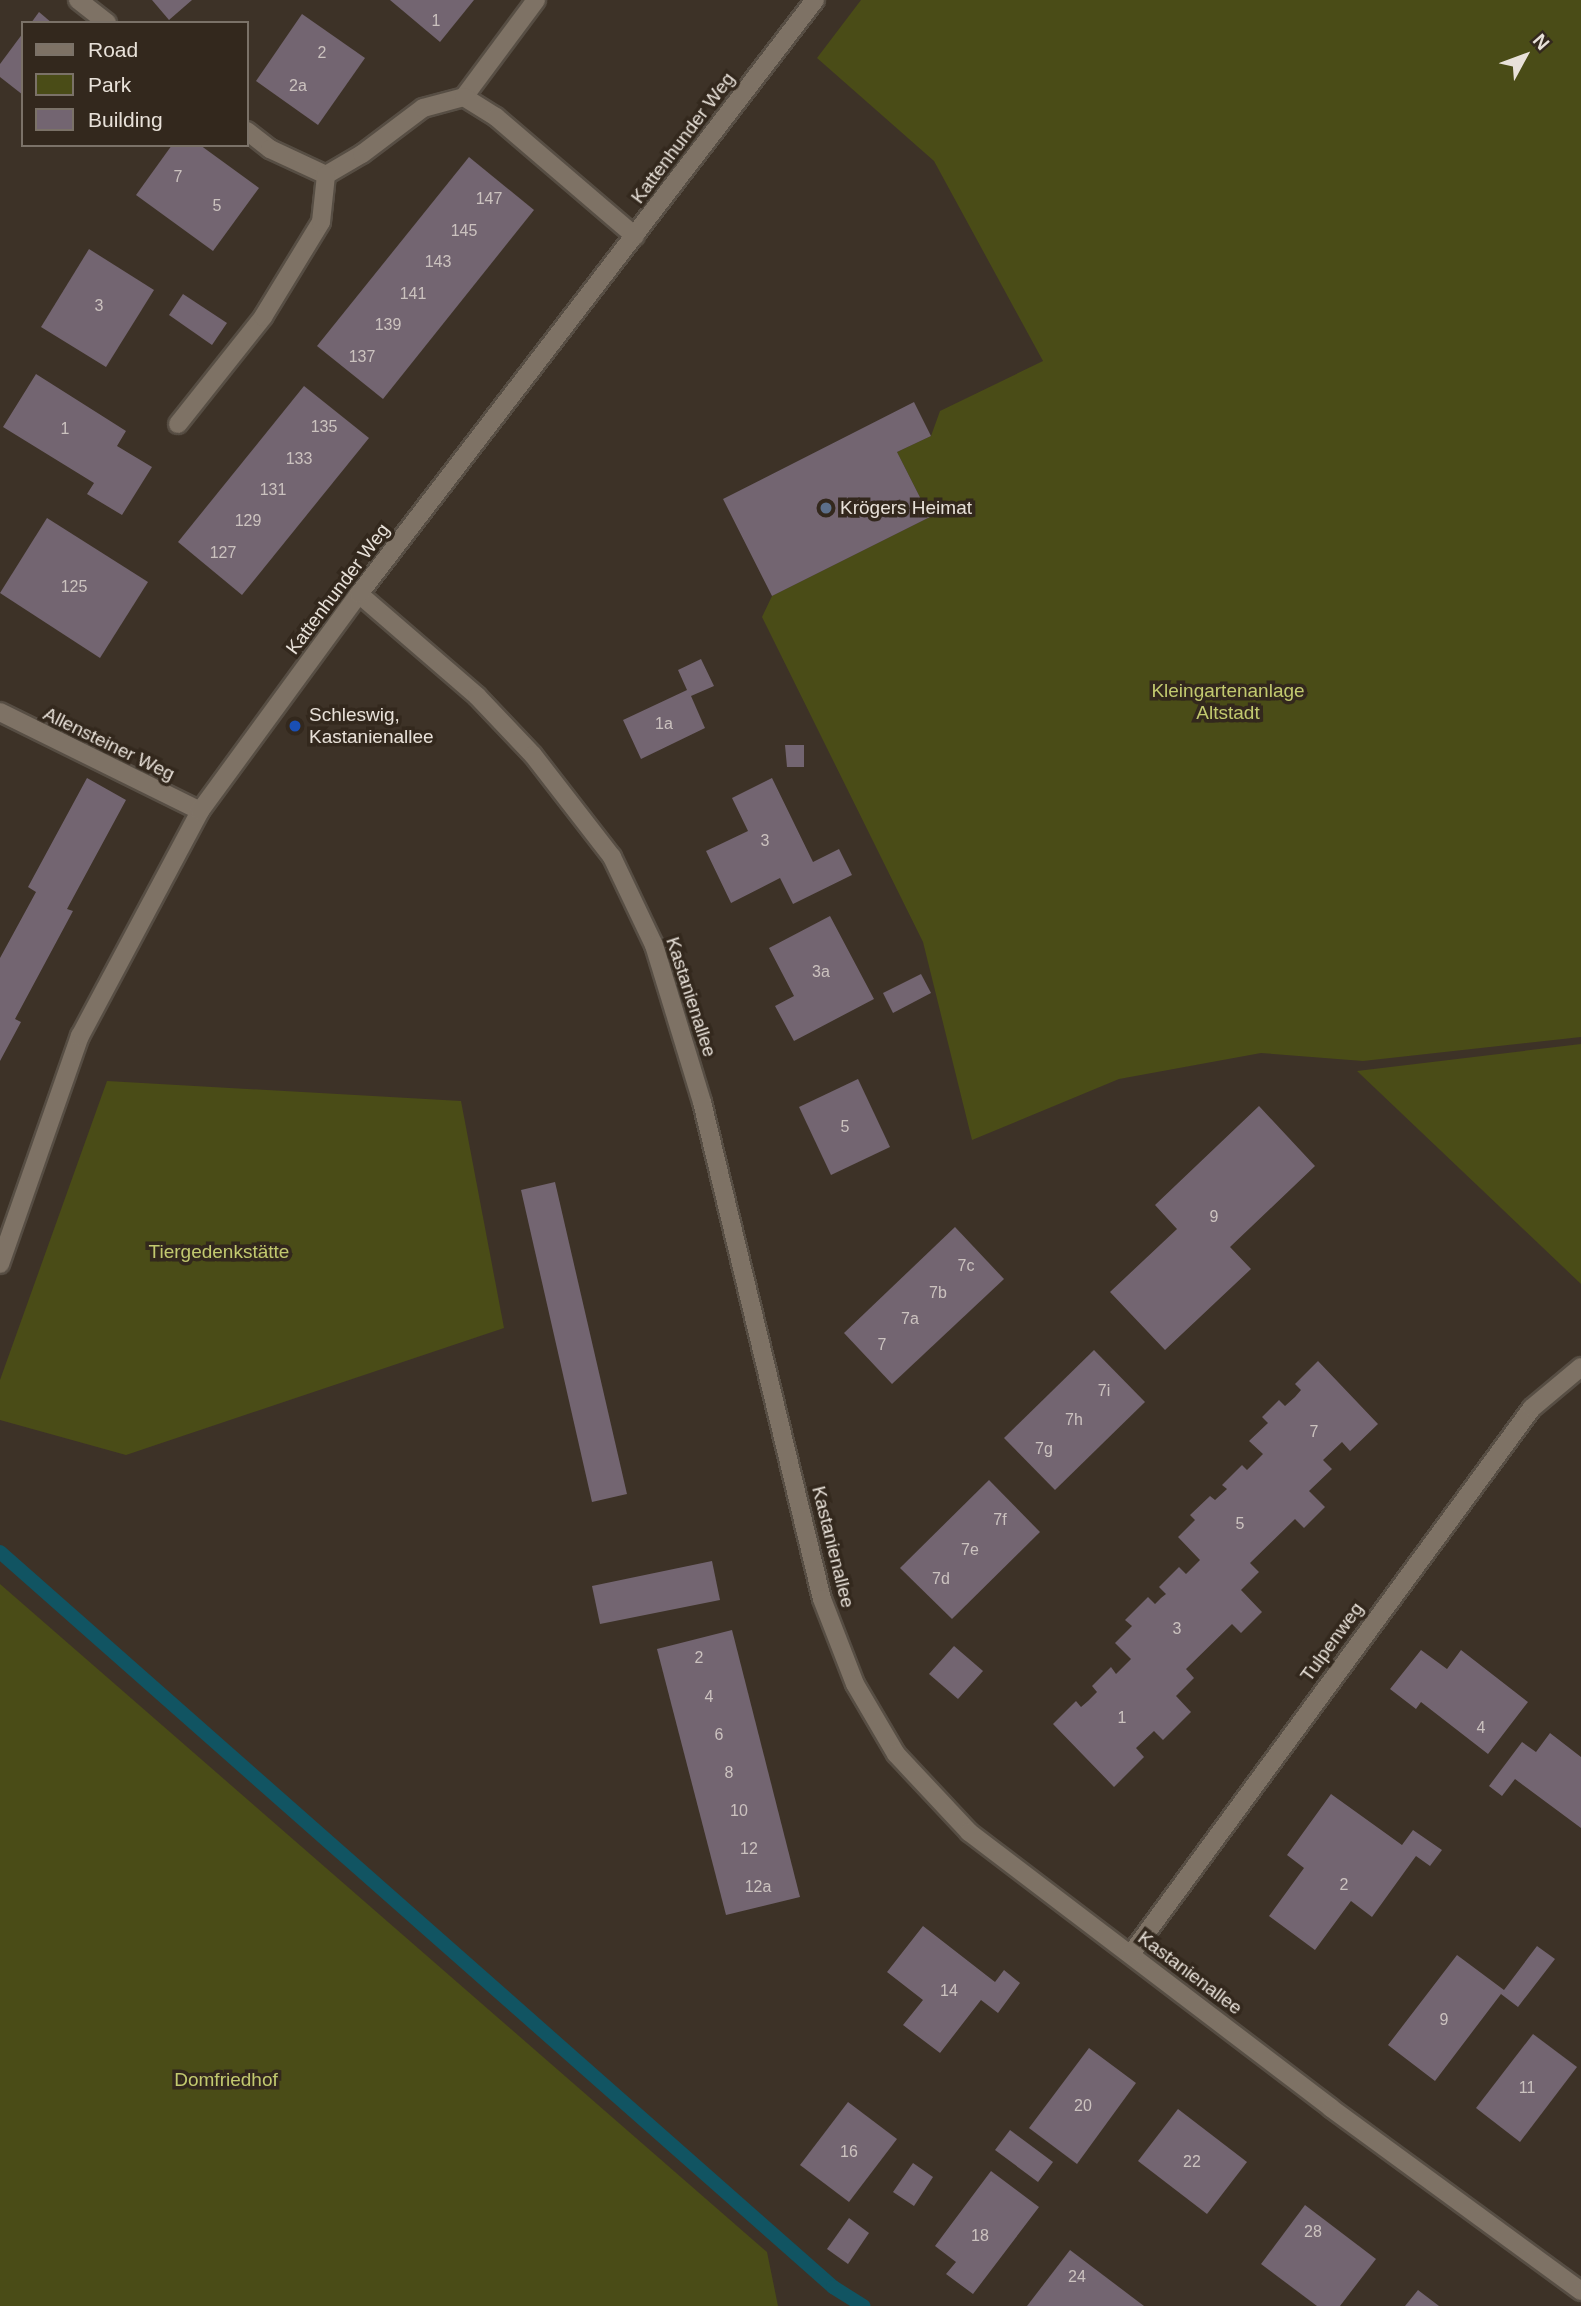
<!DOCTYPE html>
<html>
<head>
<meta charset="utf-8">
<style>
	body { margin:0 }
	#map { position:relative; width:1581px; height:2306px; overflow:hidden; background:#3d3227; font-family:Helvetica,sans-serif }
	div>[style] { position:absolute }
	.green>* { inset:0; background:#4a4c17 }
	.stream>* { height:14px; margin:-7px; padding:0 7px; transform-origin:7px; border-radius:7px; background:#115462 }
	.building>* { inset:0; background:#736571 }
	.roads { filter:drop-shadow(2px 0 #574e44) drop-shadow(-2px 0 #574e44) drop-shadow(0 2px #574e44) drop-shadow(0 -2px #574e44) }
	.street>* { height:18px; margin:-9px; padding:0 9px; transform-origin:9px; border-radius:9px; background:#7e7265 }
	.secondary>* { height:18px; margin:-9px; padding:0 9px; transform-origin:9px; border-radius:9px; background:#7e7265 }
	.dots>* { width:19px; height:19px; translate:-50% -50%; box-sizing:border-box; border:4px solid #33281d; border-radius:50% }
	span { translate:-50% -50%; white-space:nowrap; text-align:center; line-height:1.15; -webkit-text-stroke:7px #33281d; paint-order:stroke }
	.number-label { font-size:16px; color:#cbc2bf }
	.number-label span { -webkit-text-stroke-width:0 }
	.street-label { font-size:19px; color:#e8e1d9 }
	.poi-label { font-size:19px; color:#e8e1d9 }
	.left { translate:0 -50%; text-align:left }
	.park-label { font-size:19px; color:#c2c96f }
	.legend { position:absolute; left:21px; top:21px; width:228px; height:126px; box-sizing:border-box; background:#33281d; border:2px solid #7b7268; margin:0; padding:9px 12px; list-style:none; font-size:21px; color:#e8e1d9 }
	.legend li { display:flex; align-items:center; gap:14px; height:35px }
	.legend b { width:35px; border:2px solid #7b7268 }
	.north { position:absolute; left:1490px; top:21px; width:70px; height:70px; -webkit-text-stroke:5px #33281d; paint-order:stroke; rotate:49deg; font-size:19px; font-weight:700; line-height:28px; text-align:center; color:#e8e1d9 }
	.north::after { content:''; display:block; margin:auto; width:24px; height:32px; background:#e8e1d9; clip-path:polygon(50% 0,100% 100%,50% 72%,0 100%) }
</style>
</head>
<body>
<div id="map">
	<div class="green">
		<div style="clip-path:polygon(861px 0,1581px 0,1581px 1037px,1363px 1061px,1261px 1053px,1119px 1079px,972px 1140px,923px 942px,762px 617px,772px 596px,930px 517px,897px 452px,931px 436px,940px 411px,1043px 361px,934px 161px,817px 58px)"></div>
		<div style="clip-path:polygon(1581px 1044px,1581px 1284px,1357px 1071px)"></div>
		<div style="clip-path:polygon(107px 1081px,461px 1101px,504px 1328px,126px 1455px,0 1420px,0 1380px)"></div>
		<div style="clip-path:polygon(0 1584px,767px 2252px,778px 2306px,0 2306px)"></div>
	</div>
	<div class="stream">
		<div style="left:0;top:1552px;width:1111px;rotate:41.42deg"></div>
		<div style="left:833px;top:2287px;width:36px;rotate:32deg"></div>
	</div>
	<div class="building">
		<div style="clip-path:polygon(152px 0,192px 0,169px 20px)"></div>
		<div style="clip-path:polygon(390px 0,474px 0,440px 42px)"></div>
		<div style="clip-path:polygon(39px 12px,52px 23px,31px 23px)"></div>
		<div style="clip-path:polygon(302px 14px,365px 58px,318px 125px,256px 81px)"></div>
		<div style="clip-path:polygon(23px 33px,23px 95px,0 77px,0 64px)"></div>
		<div style="clip-path:polygon(172px 145px,200px 145px,259px 188px,213px 251px,136px 195px)"></div>
		<div style="clip-path:polygon(469px 157px,534px 210px,383px 399px,317px 346px)"></div>
		<div style="clip-path:polygon(89px 249px,154px 290px,106px 367px,41px 327px)"></div>
		<div style="clip-path:polygon(183px 294px,227px 323px,212px 345px,169px 315px)"></div>
		<div style="clip-path:polygon(36px 374px,126px 431px,117px 446px,152px 467px,122px 515px,87px 494px,94px 483px,3px 427px)"></div>
		<div style="clip-path:polygon(304px 386px,369px 438px,242px 595px,178px 542px)"></div>
		<div style="clip-path:polygon(914px 402px,931px 436px,897px 452px,930px 517px,772px 596px,723px 499px)"></div>
		<div style="clip-path:polygon(47px 518px,148px 582px,100px 658px,0 593px)"></div>
		<div style="clip-path:polygon(701px 659px,714px 686px,691px 696px,705px 728px,641px 759px,623px 720px,687px 690px,678px 670px)"></div>
		<div style="clip-path:polygon(785px 745px,804px 745px,804px 767px,787px 767px)"></div>
		<div style="clip-path:polygon(87px 778px,126px 800px,67px 909px,73px 911px,15px 1019px,21px 1022px,0 1061px,0 958px,36px 892px,28px 887px)"></div>
		<div style="clip-path:polygon(772px 778px,813px 862px,839px 849px,852px 875px,793px 904px,780px 878px,731px 903px,706px 851px,748px 831px,732px 798px)"></div>
		<div style="clip-path:polygon(830px 916px,874px 999px,794px 1041px,775px 1006px,794px 996px,769px 948px)"></div>
		<div style="clip-path:polygon(921px 974px,931px 993px,893px 1013px,883px 993px)"></div>
		<div style="clip-path:polygon(858px 1079px,890px 1147px,831px 1175px,799px 1107px)"></div>
		<div style="clip-path:polygon(1259px 1106px,1315px 1166px,1230px 1247px,1251px 1269px,1165px 1350px,1110px 1292px,1177px 1229px,1155px 1205px)"></div>
		<div style="clip-path:polygon(555px 1182px,627px 1494px,592px 1502px,521px 1190px)"></div>
		<div style="clip-path:polygon(955px 1227px,1004px 1279px,892px 1384px,844px 1333px)"></div>
		<div style="clip-path:polygon(1094px 1350px,1145px 1402px,1055px 1490px,1004px 1438px)"></div>
		<div style="clip-path:polygon(1318px 1361px,1378px 1424px,1350px 1451px,1342px 1442px,1323px 1460px,1332px 1469px,1309px 1491px,1325px 1507px,1304px 1528px,1295px 1519px,1250px 1563px,1259px 1572px,1241px 1590px,1262px 1612px,1241px 1633px,1232px 1624px,1186px 1669px,1194px 1678px,1176px 1696px,1191px 1712px,1163px 1740px,1154px 1731px,1136px 1748px,1144px 1757px,1114px 1787px,1053px 1724px,1076px 1701px,1081px 1707px,1088px 1701px,1097px 1692px,1092px 1686px,1111px 1667px,1116px 1674px,1131px 1659px,1115px 1643px,1132px 1626px,1125px 1620px,1148px 1597px,1155px 1604px,1161px 1598px,1166px 1594px,1159px 1587px,1179px 1567px,1186px 1574px,1200px 1560px,1178px 1537px,1195px 1520px,1190px 1515px,1210px 1496px,1215px 1500px,1227px 1489px,1222px 1485px,1242px 1465px,1247px 1470px,1263px 1454px,1249px 1441px,1268px 1423px,1262px 1417px,1279px 1400px,1285px 1406px,1295px 1397px,1301px 1390px,1295px 1384px)"></div>
		<div style="clip-path:polygon(989px 1480px,1040px 1532px,952px 1619px,900px 1568px)"></div>
		<div style="clip-path:polygon(712px 1561px,720px 1600px,600px 1624px,592px 1586px)"></div>
		<div style="clip-path:polygon(732px 1630px,800px 1897px,726px 1915px,657px 1649px)"></div>
		<div style="clip-path:polygon(954px 1646px,983px 1671px,958px 1699px,929px 1674px)"></div>
		<div style="clip-path:polygon(1421px 1650px,1447px 1669px,1461px 1650px,1528px 1702px,1488px 1754px,1421px 1702px,1416px 1709px,1390px 1689px)"></div>
		<div style="clip-path:polygon(1550px 1733px,1581px 1757px,1581px 1828px,1515px 1779px,1502px 1796px,1489px 1786px,1522px 1742px,1536px 1752px)"></div>
		<div style="clip-path:polygon(1331px 1794px,1402px 1845px,1413px 1830px,1442px 1850px,1430px 1866px,1416px 1856px,1372px 1917px,1351px 1901px,1315px 1950px,1269px 1916px,1304px 1868px,1287px 1855px)"></div>
		<div style="clip-path:polygon(923px 1926px,995px 1982px,1004px 1970px,1020px 1983px,998px 2013px,981px 2000px,940px 2053px,903px 2025px,923px 2000px,887px 1972px)"></div>
		<div style="clip-path:polygon(1537px 1946px,1555px 1959px,1518px 2007px,1501px 1994px,1435px 2081px,1388px 2045px,1457px 1955px,1504px 1990px)"></div>
		<div style="clip-path:polygon(1533px 2034px,1577px 2067px,1520px 2142px,1476px 2108px)"></div>
		<div style="clip-path:polygon(1089px 2048px,1136px 2083px,1077px 2164px,1029px 2128px)"></div>
		<div style="clip-path:polygon(848px 2102px,897px 2139px,849px 2202px,800px 2165px)"></div>
		<div style="clip-path:polygon(1178px 2109px,1247px 2162px,1207px 2214px,1138px 2161px)"></div>
		<div style="clip-path:polygon(1010px 2130px,1053px 2162px,1038px 2182px,995px 2150px)"></div>
		<div style="clip-path:polygon(913px 2163px,933px 2177px,914px 2206px,893px 2192px)"></div>
		<div style="clip-path:polygon(991px 2171px,1039px 2207px,973px 2294px,946px 2274px,956px 2262px,935px 2246px)"></div>
		<div style="clip-path:polygon(1305px 2205px,1376px 2259px,1340px 2306px,1317px 2306px,1261px 2264px)"></div>
		<div style="clip-path:polygon(849px 2218px,869px 2233px,848px 2264px,827px 2249px)"></div>
		<div style="clip-path:polygon(1070px 2250px,1144px 2306px,1027px 2306px)"></div>
		<div style="clip-path:polygon(1418px 2290px,1439px 2306px,1405px 2306px)"></div>
	</div>
	<div class="roads">
		<div class="street">
			<div style="left:78px;top:0;width:37px;rotate:38deg"></div>
			<div style="left:464px;top:97px;width:121px;rotate:-53.4deg"></div>
			<div style="left:247px;top:131px;width:29px;rotate:38deg"></div>
			<div style="left:270px;top:149px;width:62px;rotate:24.9deg"></div>
			<div style="left:326px;top:175px;width:42px;rotate:-30.3deg"></div>
			<div style="left:362px;top:154px;width:76px;rotate:-37deg"></div>
			<div style="left:423px;top:108px;width:42px;rotate:-15deg"></div>
			<div style="left:464px;top:97px;width:38px;rotate:32deg"></div>
			<div style="left:496px;top:117px;width:183px;rotate:40.6deg"></div>
			<div style="left:178px;top:424px;width:137px;rotate:-51.5deg"></div>
			<div style="left:263px;top:317px;width:111px;rotate:-58.6deg"></div>
			<div style="left:321px;top:222px;width:47px;rotate:-83.9deg"></div>
			<div style="left:359px;top:594px;width:156px;rotate:40.8deg"></div>
			<div style="left:477px;top:696px;width:81px;rotate:46.5deg"></div>
			<div style="left:533px;top:755px;width:129px;rotate:52.2deg"></div>
			<div style="left:612px;top:857px;width:98px;rotate:64.5deg"></div>
			<div style="left:654px;top:945px;width:164px;rotate:73deg"></div>
			<div style="left:702px;top:1102px;width:511px;rotate:76.43deg"></div>
			<div style="left:822px;top:1599px;width:91px;rotate:68.8deg"></div>
			<div style="left:855px;top:1684px;width:81px;rotate:59.6deg"></div>
			<div style="left:896px;top:1754px;width:107px;rotate:46.9deg"></div>
			<div style="left:969px;top:1832px;width:455px;rotate:37.3deg"></div>
			<div style="left:1331px;top:2108px;width:310px;rotate:36.2deg"></div>
			<div style="left:0;top:712px;width:223px;rotate:26.3deg"></div>
			<div style="left:1131px;top:1954px;width:677px;rotate:-53.71deg"></div>
			<div style="left:1532px;top:1408px;width:64px;rotate:-39.9deg"></div>
		</div>
		<div class="secondary">
			<div style="left:0;top:1264px;width:242px;rotate:-70.7deg"></div>
			<div style="left:80px;top:1036px;width:255px;rotate:-61.9deg"></div>
			<div style="left:200px;top:811px;width:269px;rotate:-53.8deg"></div>
			<div style="left:359px;top:594px;width:749px;rotate:-52.49deg"></div>
		</div>
	</div>
	<div class="dots">
		<div style="left:826px;top:508px;background:#5c6f8a"></div>
		<div style="left:295px;top:726px;background:#1a4fb4"></div>
	</div>
	<div class="number-label">
		<span style="left:436px;top:21px">1</span>
		<span style="left:322px;top:53px">2</span>
		<span style="left:298px;top:86px">2a</span>
		<span style="left:178px;top:177px">7</span>
		<span style="left:489px;top:199px">147</span>
		<span style="left:217px;top:206px">5</span>
		<span style="left:464px;top:231px">145</span>
		<span style="left:438px;top:262px">143</span>
		<span style="left:413px;top:294px">141</span>
		<span style="left:99px;top:306px">3</span>
		<span style="left:388px;top:325px">139</span>
		<span style="left:362px;top:357px">137</span>
		<span style="left:324px;top:427px">135</span>
		<span style="left:65px;top:429px">1</span>
		<span style="left:299px;top:459px">133</span>
		<span style="left:273px;top:490px">131</span>
		<span style="left:248px;top:521px">129</span>
		<span style="left:223px;top:553px">127</span>
		<span style="left:74px;top:587px">125</span>
		<span style="left:664px;top:724px">1a</span>
		<span style="left:765px;top:841px">3</span>
		<span style="left:821px;top:972px">3a</span>
		<span style="left:845px;top:1127px">5</span>
		<span style="left:1214px;top:1217px">9</span>
		<span style="left:966px;top:1266px">7c</span>
		<span style="left:938px;top:1293px">7b</span>
		<span style="left:910px;top:1319px">7a</span>
		<span style="left:882px;top:1345px">7</span>
		<span style="left:1104px;top:1391px">7i</span>
		<span style="left:1074px;top:1420px">7h</span>
		<span style="left:1314px;top:1432px">7</span>
		<span style="left:1044px;top:1449px">7g</span>
		<span style="left:1000px;top:1520px">7f</span>
		<span style="left:1240px;top:1524px">5</span>
		<span style="left:970px;top:1550px">7e</span>
		<span style="left:941px;top:1579px">7d</span>
		<span style="left:1177px;top:1629px">3</span>
		<span style="left:699px;top:1658px">2</span>
		<span style="left:709px;top:1697px">4</span>
		<span style="left:1122px;top:1718px">1</span>
		<span style="left:1481px;top:1728px">4</span>
		<span style="left:719px;top:1735px">6</span>
		<span style="left:729px;top:1773px">8</span>
		<span style="left:739px;top:1811px">10</span>
		<span style="left:749px;top:1849px">12</span>
		<span style="left:1344px;top:1885px">2</span>
		<span style="left:758px;top:1887px">12a</span>
		<span style="left:949px;top:1991px">14</span>
		<span style="left:1444px;top:2020px">9</span>
		<span style="left:1527px;top:2088px">11</span>
		<span style="left:1083px;top:2106px">20</span>
		<span style="left:849px;top:2152px">16</span>
		<span style="left:1192px;top:2162px">22</span>
		<span style="left:1313px;top:2232px">28</span>
		<span style="left:980px;top:2236px">18</span>
		<span style="left:1077px;top:2277px">24</span>
	</div>
	<div class="street-label">
		<span style="left:683px;top:138px;rotate:-53deg">Kattenhunder Weg</span>
		<span style="left:338px;top:589px;rotate:-53deg">Kattenhunder Weg</span>
		<span style="left:109px;top:744px;rotate:26deg">Allensteiner Weg</span>
		<span style="left:691px;top:997px;rotate:72deg">Kastanienallee</span>
		<span style="left:833px;top:1547px;rotate:76deg">Kastanienallee</span>
		<span style="left:1332px;top:1642px;rotate:-54deg">Tulpenweg</span>
		<span style="left:1190px;top:1973px;rotate:37deg">Kastanienallee</span>
	</div>
	<div class="poi-label">
		<span class="left" style="left:840px;top:508px">Krögers Heimat</span>
		<span class="left" style="left:309px;top:726px">Schleswig,<br>Kastanienallee</span>
	</div>
	<div class="park-label">
		<span style="left:1228px;top:702px">Kleingartenanlage<br>Altstadt</span>
		<span style="left:219px;top:1252px">Tiergedenkstätte</span>
		<span style="left:226px;top:2080px">Domfriedhof</span>
	</div>
	<ul class="legend">
	<li><b style="height:9px;background:#7e7265"></b>Road</li>
	<li><b style="height:19px;background:#4a4c17"></b>Park</li>
	<li><b style="height:19px;background:#736571"></b>Building</li>
	</ul>
	<div class="north">N</div>
</div>
</body>
</html>
